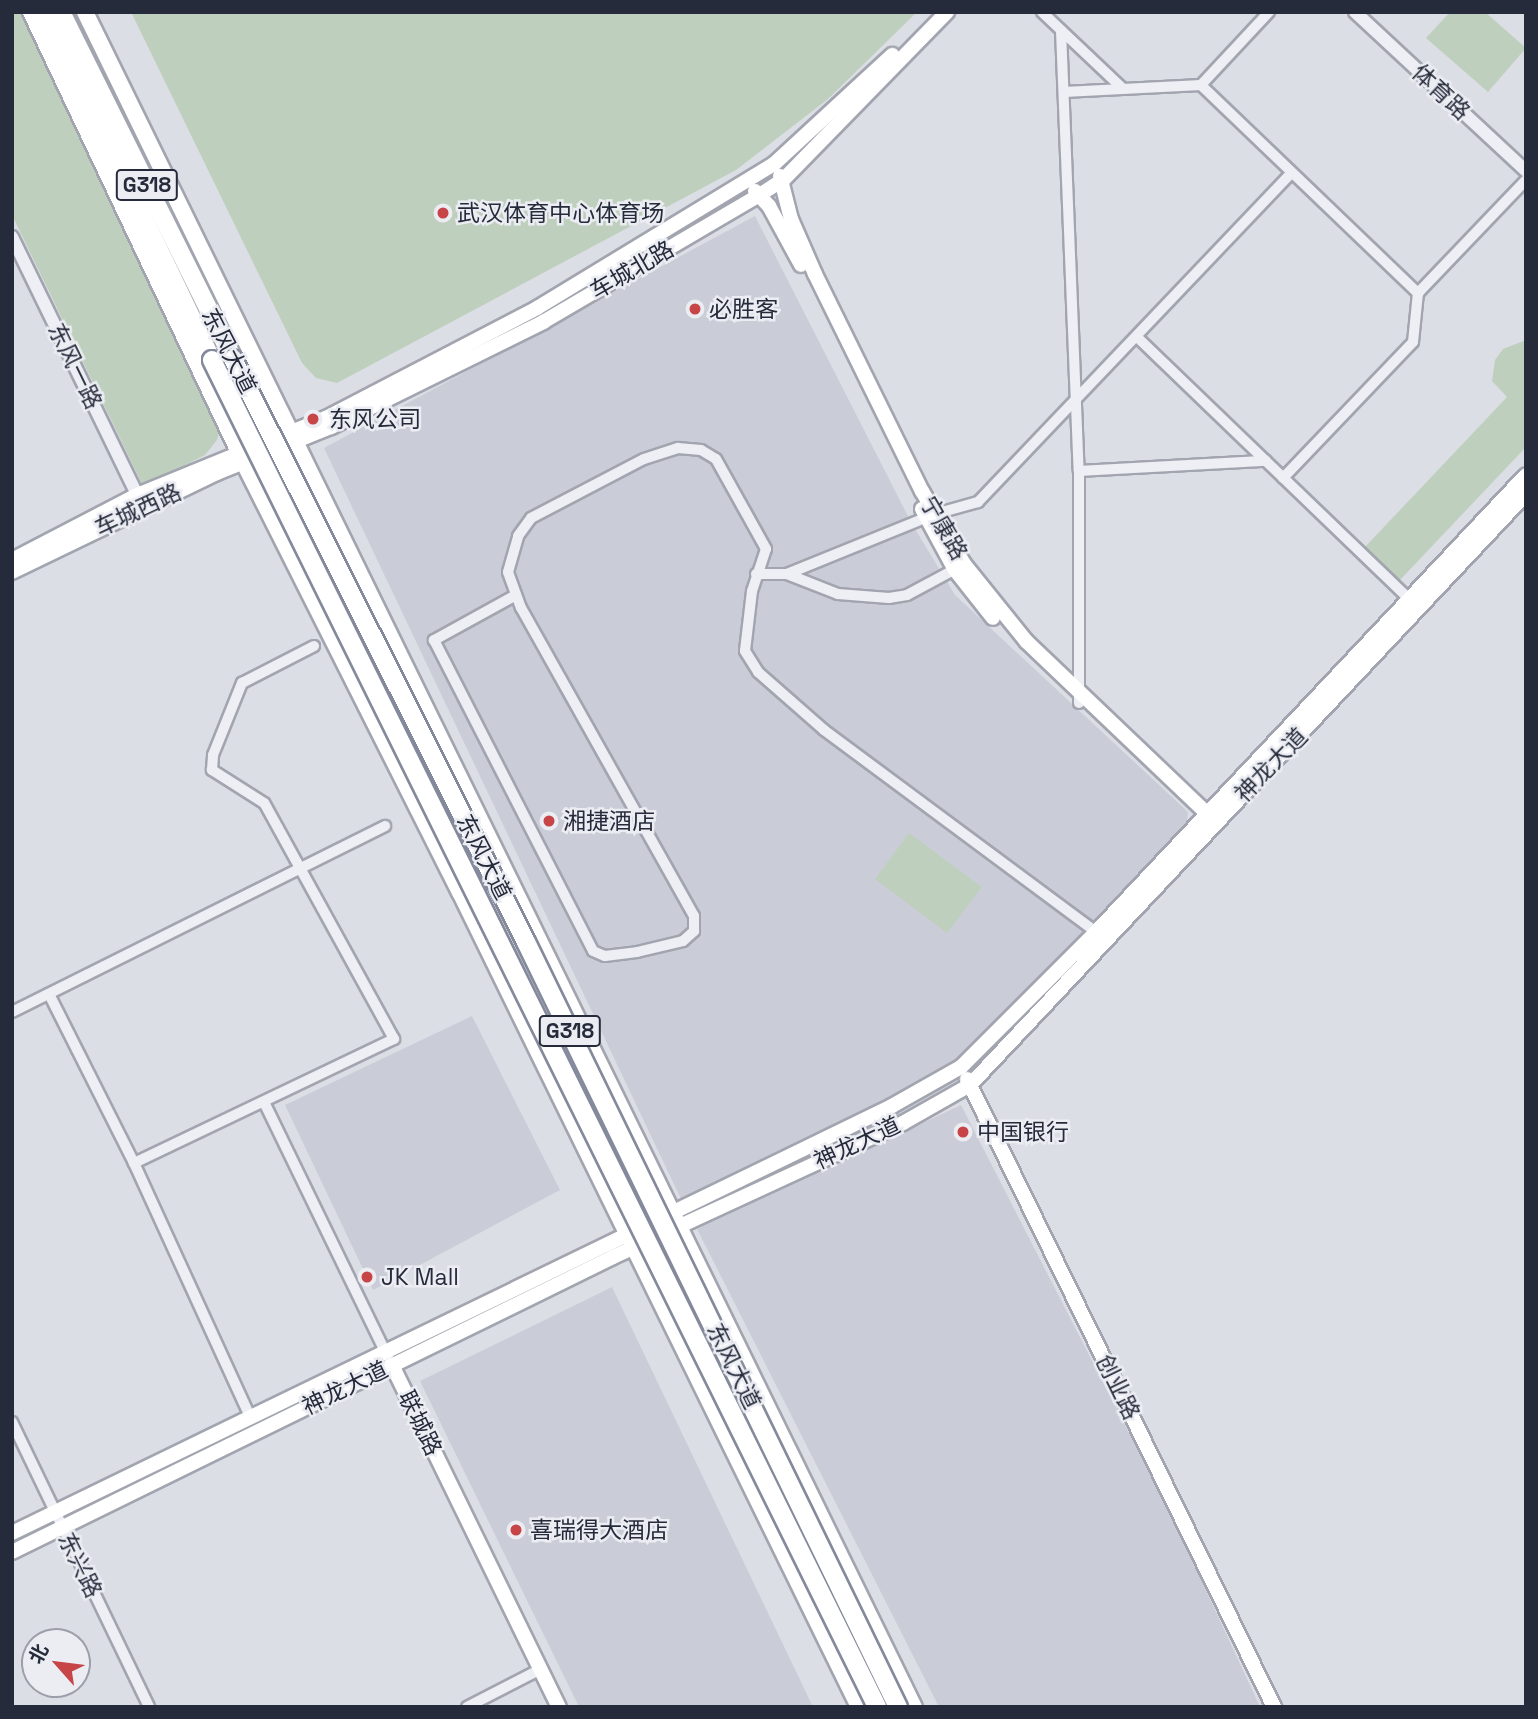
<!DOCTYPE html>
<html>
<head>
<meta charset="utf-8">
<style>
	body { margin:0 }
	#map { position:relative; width:1538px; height:1719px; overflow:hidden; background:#dcdee5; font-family:"Space Grotesk","Noto Sans SC",sans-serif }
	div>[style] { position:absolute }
	.built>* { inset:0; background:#cacdd7 }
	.green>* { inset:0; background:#bfcfbd }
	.roads { filter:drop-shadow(2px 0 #a2a5af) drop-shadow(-2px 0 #a2a5af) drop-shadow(0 2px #a2a5af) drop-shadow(0 -2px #a2a5af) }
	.minor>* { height:10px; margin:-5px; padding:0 5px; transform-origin:5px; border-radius:5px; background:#eeeff4 }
	.tertiary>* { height:12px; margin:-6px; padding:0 6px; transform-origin:6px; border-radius:6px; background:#eeeff4 }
	.secondary>* { height:14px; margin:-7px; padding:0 7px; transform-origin:7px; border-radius:7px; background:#fff }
	.primary>* { height:16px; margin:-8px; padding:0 8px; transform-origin:8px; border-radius:8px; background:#fff }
	.trunk>* { height:18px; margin:-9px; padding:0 9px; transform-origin:9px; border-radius:9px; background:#fff }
	.bridges { filter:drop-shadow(2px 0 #848a9b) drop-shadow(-2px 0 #848a9b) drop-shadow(0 2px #848a9b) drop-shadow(0 -2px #848a9b) }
	.trunk-bridge>* { height:18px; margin:-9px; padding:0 9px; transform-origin:9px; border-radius:9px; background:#fff }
	.dots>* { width:19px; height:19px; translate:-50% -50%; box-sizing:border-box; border:4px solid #ebedf3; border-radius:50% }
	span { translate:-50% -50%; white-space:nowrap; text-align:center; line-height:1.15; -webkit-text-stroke:5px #ebedf3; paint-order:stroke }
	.shield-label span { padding:2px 5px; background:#ebedf3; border:2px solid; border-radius:5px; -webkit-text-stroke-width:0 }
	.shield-label { font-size:21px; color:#262b3b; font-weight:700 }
	.street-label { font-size:23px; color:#262b3b }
	.poi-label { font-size:23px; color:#262b3b }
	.left { translate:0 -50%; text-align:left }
	.frame { position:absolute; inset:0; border:14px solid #262b3b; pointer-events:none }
	.north { position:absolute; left:21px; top:1628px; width:70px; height:70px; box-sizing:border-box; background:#ebedf3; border:2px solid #9c9fa9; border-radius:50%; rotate:298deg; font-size:19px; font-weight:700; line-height:28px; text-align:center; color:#262b3b }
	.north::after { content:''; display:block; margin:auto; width:24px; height:32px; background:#c74447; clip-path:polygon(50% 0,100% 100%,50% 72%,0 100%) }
</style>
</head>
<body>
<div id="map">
	<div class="built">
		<div style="clip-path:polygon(755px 216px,912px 524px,955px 595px,1188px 812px,1186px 831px,961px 1067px,681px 1199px,324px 448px)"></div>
		<div style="clip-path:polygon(472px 1016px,560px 1190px,373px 1290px,285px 1105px)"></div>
		<div style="clip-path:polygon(961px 1105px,1172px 1517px,1260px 1707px,939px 1707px,697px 1229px)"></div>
		<div style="clip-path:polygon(612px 1287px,813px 1707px,579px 1707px,420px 1381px)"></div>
	</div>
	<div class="green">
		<div style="clip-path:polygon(12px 12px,29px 12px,222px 421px,217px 440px,205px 455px,143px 486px,12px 215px)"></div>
		<div style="clip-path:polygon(131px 12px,917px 12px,828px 99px,736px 170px,337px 383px,316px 378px,302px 363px)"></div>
		<div style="clip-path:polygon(1450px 12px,1485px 12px,1526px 48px,1488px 92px,1426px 38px)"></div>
		<div style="clip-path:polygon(1526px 340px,1526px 447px,1400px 580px,1365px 547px,1507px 397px,1492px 381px,1495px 360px,1503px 349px)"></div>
		<div style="clip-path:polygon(909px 833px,982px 887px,947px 933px,875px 879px)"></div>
	</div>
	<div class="roads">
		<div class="minor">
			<div style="left:1042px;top:12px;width:109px;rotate:43.5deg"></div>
			<div style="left:1061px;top:31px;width:440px;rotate:87.7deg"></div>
			<div style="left:1079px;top:471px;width:232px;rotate:90deg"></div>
			<div style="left:1201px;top:85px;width:301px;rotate:43.8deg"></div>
			<div style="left:1064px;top:92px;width:137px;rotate:-2.9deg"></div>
			<div style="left:1201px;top:85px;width:100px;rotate:-47deg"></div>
			<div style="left:1137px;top:337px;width:379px;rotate:43.9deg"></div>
			<div style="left:1079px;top:471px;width:187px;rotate:-3.1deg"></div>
			<div style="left:1283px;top:478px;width:188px;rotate:-46.3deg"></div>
			<div style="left:1413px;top:342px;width:49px;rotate:-84.2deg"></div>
			<div style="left:1418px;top:293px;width:156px;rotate:-46.3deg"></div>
			<div style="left:756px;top:574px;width:31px"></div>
			<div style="left:787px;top:574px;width:160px;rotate:-22.1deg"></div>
			<div style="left:935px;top:514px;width:45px;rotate:-15.6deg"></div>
			<div style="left:978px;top:502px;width:454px;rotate:-46.4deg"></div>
			<div style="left:787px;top:574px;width:55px;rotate:21.4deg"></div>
			<div style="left:838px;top:594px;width:51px;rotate:4.5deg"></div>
			<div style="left:889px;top:598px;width:18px;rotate:-9deg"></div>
			<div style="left:907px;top:595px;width:61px;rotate:-28.2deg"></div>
			<div style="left:516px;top:595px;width:94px;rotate:151.2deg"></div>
			<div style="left:434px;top:640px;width:349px;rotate:62.9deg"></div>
			<div style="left:593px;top:951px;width:13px;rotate:23deg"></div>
			<div style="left:605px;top:956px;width:32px;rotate:-7deg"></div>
			<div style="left:637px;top:952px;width:47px;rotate:-13.4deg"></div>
			<div style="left:683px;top:941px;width:15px;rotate:-42deg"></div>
			<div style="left:694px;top:931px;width:15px;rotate:-90deg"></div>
			<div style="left:694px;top:916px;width:353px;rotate:-119.3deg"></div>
			<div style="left:521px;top:608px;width:38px;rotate:-110deg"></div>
			<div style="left:508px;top:572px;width:37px;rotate:-74deg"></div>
			<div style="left:518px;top:536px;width:22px;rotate:-54deg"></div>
			<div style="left:531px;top:518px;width:127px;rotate:-27.6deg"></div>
			<div style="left:644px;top:459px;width:36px;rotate:-18deg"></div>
			<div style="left:678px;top:448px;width:23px;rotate:5deg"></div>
			<div style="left:701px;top:450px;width:17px;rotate:31deg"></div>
			<div style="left:716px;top:459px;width:103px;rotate:60.9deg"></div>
			<div style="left:766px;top:549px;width:44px;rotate:108.4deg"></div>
			<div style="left:752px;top:591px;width:60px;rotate:96.7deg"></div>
			<div style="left:745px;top:651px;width:25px;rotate:58deg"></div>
			<div style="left:758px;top:672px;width:88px;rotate:41.3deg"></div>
			<div style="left:824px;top:730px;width:339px;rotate:36.6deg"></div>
			<div style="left:49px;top:994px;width:189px;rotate:63.3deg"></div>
			<div style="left:134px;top:1163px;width:278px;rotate:65.4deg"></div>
			<div style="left:12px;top:1012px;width:417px;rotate:-26.5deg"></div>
			<div style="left:264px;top:1102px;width:284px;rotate:64.1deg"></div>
			<div style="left:134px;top:1163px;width:288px;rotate:-25.5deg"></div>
			<div style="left:394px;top:1039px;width:269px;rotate:-118.8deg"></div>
			<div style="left:264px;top:803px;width:62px;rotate:-147.6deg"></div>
			<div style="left:212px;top:770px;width:15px;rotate:-86deg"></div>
			<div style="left:213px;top:755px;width:78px;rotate:-68.1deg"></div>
			<div style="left:242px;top:683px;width:81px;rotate:-27.2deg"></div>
			<div style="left:12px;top:1422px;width:316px;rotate:64.3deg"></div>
			<div style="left:467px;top:1707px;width:83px;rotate:-27.2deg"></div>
		</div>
		<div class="tertiary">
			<div style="left:1355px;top:12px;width:233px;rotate:42.9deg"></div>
			<div style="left:12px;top:237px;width:287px;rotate:64.1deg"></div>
		</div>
		<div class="secondary">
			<div style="left:780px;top:176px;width:44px;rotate:75.7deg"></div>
			<div style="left:791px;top:219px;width:60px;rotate:66.4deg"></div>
			<div style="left:815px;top:274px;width:242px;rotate:63.8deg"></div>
			<div style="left:922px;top:491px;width:84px;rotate:60.1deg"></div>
			<div style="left:964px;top:564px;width:100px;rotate:51.1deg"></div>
			<div style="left:1027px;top:642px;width:257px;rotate:43.6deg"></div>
			<div style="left:755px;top:191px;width:21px;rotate:47deg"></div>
			<div style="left:769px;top:206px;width:67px;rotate:61.5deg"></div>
			<div style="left:922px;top:509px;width:69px;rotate:61.6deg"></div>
			<div style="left:955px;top:570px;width:61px;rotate:51.6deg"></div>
			<div style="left:12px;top:560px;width:141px;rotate:-27.5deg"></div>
			<div style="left:137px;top:495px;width:204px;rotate:-22.2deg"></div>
			<div style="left:326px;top:418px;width:238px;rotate:-27.5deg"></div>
			<div style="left:537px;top:308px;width:277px;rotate:-31.3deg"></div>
			<div style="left:774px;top:164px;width:161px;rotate:-42.7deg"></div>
			<div style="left:12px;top:572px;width:228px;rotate:-25.8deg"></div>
			<div style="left:217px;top:473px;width:123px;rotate:-22deg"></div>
			<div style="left:331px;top:427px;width:237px;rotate:-26.3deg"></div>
			<div style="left:543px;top:322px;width:249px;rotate:-30.4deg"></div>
			<div style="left:758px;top:196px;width:30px;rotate:-33deg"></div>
			<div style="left:783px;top:180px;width:235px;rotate:-45.7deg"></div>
			<div style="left:967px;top:1079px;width:699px;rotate:63.95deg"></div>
			<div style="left:392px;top:1365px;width:381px;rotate:64deg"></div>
			<div style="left:12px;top:1533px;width:978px;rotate:-25.88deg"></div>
			<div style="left:892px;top:1106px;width:79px;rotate:-29.5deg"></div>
			<div style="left:961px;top:1067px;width:191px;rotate:-45deg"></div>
			<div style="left:1096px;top:932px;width:627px;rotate:-46.74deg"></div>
			<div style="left:12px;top:1552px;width:669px;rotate:-26.14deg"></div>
			<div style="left:613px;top:1257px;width:319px;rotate:-24.8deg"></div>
			<div style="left:903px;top:1123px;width:77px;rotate:-29.6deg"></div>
			<div style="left:970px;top:1085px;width:811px;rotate:-46.75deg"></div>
		</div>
		<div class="primary">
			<div style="left:31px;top:12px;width:499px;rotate:64.7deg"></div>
			<div style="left:244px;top:463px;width:480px;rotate:63.3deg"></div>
			<div style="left:460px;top:892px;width:907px;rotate:63.91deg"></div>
			<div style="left:85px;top:12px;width:1887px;rotate:63.94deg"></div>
		</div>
		<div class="trunk">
			<div style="left:45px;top:12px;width:386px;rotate:64.4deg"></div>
			<div style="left:61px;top:12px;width:387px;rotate:63.6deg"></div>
		</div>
	</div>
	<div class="bridges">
		<div class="trunk-bridge">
			<div style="left:233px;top:359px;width:652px;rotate:63.32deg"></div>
			<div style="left:526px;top:942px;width:851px;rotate:64.07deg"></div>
			<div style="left:212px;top:360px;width:1502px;rotate:63.72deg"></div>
		</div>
	</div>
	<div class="dots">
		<div style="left:443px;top:213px;background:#c74447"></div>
		<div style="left:695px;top:309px;background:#c74447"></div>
		<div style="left:313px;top:419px;background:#c74447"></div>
		<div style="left:549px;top:821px;background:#c74447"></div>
		<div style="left:963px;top:1132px;background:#c74447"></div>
		<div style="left:367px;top:1277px;background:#c74447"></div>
		<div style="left:516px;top:1530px;background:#c74447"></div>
	</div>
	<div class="shield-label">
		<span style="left:147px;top:185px">G318</span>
		<span style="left:570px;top:1031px">G318</span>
	</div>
	<div class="street-label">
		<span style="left:1441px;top:92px;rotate:43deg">体育路</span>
		<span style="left:632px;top:270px;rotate:-30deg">车城北路</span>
		<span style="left:229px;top:351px;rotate:63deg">东风大道</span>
		<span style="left:75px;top:366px;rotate:64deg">东风一路</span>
		<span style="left:138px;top:510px;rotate:-25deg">车城西路</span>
		<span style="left:944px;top:528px;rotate:60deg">宁康路</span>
		<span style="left:1271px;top:765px;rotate:-46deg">神龙大道</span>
		<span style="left:484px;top:857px;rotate:63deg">东风大道</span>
		<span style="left:857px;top:1143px;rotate:-25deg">神龙大道</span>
		<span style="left:734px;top:1366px;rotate:64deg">东风大道</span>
		<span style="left:1118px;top:1387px;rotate:64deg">创业路</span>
		<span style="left:345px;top:1388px;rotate:-26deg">神龙大道</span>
		<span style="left:420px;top:1423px;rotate:64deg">联城路</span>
		<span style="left:80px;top:1565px;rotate:64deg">东兴路</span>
	</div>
	<div class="poi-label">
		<span class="left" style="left:457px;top:213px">武汉体育中心体育场</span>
		<span class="left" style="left:709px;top:309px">必胜客</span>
		<span class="left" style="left:329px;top:419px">东风公司</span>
		<span class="left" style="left:563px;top:821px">湘捷酒店</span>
		<span class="left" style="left:977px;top:1132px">中国银行</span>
		<span class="left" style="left:381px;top:1277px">JK Mall</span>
		<span class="left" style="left:530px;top:1530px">喜瑞得大酒店</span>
	</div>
	<div class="frame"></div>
	<div class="north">北</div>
</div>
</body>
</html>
